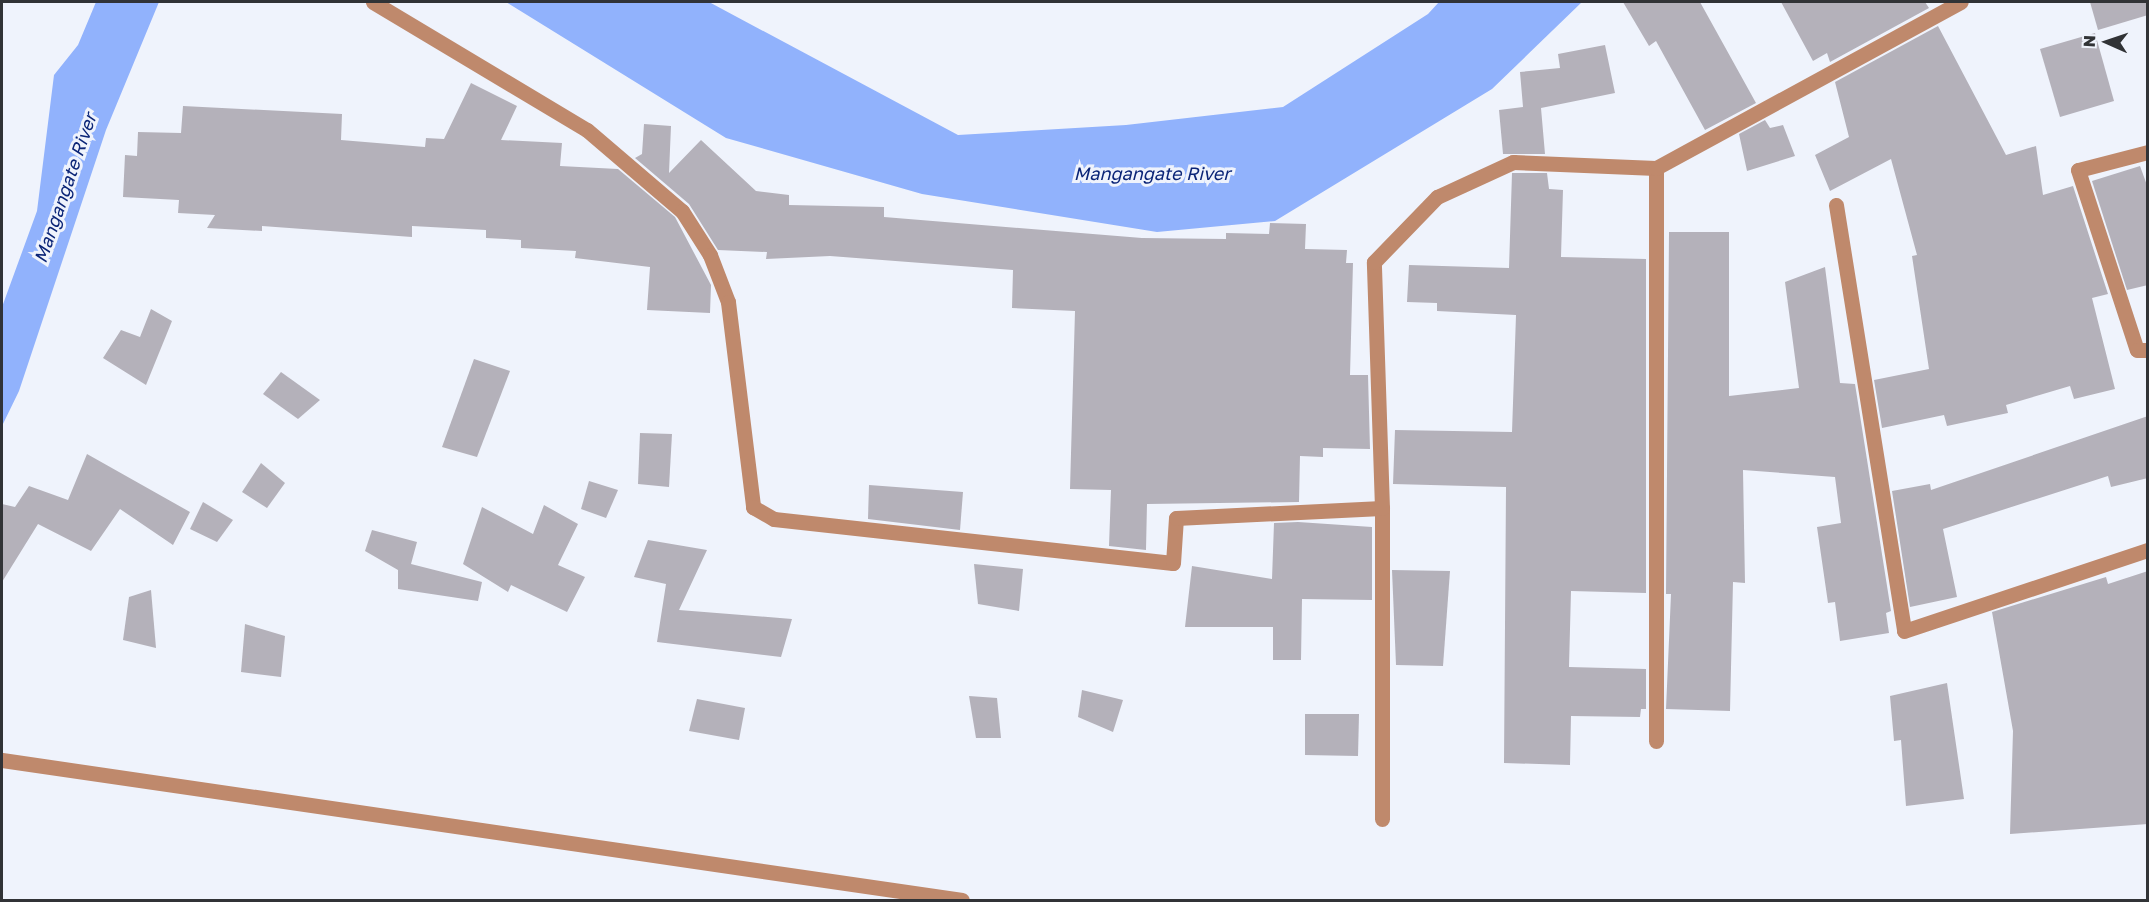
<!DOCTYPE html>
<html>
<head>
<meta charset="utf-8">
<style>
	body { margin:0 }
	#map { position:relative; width:2149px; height:902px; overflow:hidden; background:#eff3fc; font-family:"Golos Text",sans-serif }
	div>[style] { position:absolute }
	.water>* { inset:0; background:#91b2fc }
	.building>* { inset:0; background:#b4b1ba }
	.minor>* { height:15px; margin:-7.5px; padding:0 7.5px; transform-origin:7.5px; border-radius:7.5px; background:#bf896c }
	span { translate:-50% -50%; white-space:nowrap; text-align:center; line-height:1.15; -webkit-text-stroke:6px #eff3fc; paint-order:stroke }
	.water-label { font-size:18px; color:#0b2577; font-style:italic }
	.frame { position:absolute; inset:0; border:3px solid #313336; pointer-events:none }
	.north { position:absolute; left:2077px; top:12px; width:60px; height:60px; -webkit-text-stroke:4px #eff3fc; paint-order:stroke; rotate:273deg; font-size:16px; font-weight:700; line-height:24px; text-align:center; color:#313336 }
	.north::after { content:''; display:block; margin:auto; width:21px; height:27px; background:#313336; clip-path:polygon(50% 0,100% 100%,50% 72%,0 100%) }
</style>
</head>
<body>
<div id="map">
	<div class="water">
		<div style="clip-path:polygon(96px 2px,159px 2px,106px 130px,19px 391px,2px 426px,2px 307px,37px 211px,54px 75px,78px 45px)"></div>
		<div style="clip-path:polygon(506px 2px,709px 2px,958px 135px,1126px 125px,1283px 107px,1428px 14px,1439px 2px,1582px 2px,1492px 89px,1275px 221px,1157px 232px,922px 194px,726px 138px)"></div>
	</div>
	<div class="building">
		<div style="clip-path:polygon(1623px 2px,1700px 2px,1756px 103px,1705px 130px,1656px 41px,1649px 46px)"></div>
		<div style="clip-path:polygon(1781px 2px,1925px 2px,1929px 8px,1830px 62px,1827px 53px,1813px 61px)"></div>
		<div style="clip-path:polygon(2090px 2px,2148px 2px,2148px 15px,2098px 30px)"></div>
		<div style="clip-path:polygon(1938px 26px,2006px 155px,2036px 146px,2043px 195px,2073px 186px,2108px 294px,2092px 298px,2115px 389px,2074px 399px,2070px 386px,2006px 405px,2008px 413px,1947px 426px,1944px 415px,1882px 428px,1874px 380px,1929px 369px,1912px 256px,1917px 255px,1891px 159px,1830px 191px,1815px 155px,1849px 137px,1835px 82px)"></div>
		<div style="clip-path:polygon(2095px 33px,2114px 101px,2060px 117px,2040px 49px)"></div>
		<div style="clip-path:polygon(1605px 45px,1615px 93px,1541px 108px,1545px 154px,1503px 154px,1499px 110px,1523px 107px,1520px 72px,1560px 68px,1558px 54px)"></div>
		<div style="clip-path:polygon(471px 83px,517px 106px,501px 140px,562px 143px,560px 166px,618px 169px,675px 217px,711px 285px,710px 313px,647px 310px,650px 267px,575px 258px,576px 251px,521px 248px,521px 240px,486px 238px,486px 230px,412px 226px,412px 237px,262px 226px,262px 231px,207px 228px,215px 215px,178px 213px,179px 200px,123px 197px,125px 155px,137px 156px,138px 132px,181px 133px,183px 106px,342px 114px,341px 140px,425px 147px,426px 138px,444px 139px)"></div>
		<div style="clip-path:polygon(1765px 120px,1770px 128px,1783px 125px,1795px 156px,1747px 171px,1739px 134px)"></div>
		<div style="clip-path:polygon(644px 124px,671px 126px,669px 173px,701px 140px,756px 191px,789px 195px,789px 205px,884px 207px,884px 217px,1142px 238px,1226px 239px,1226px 233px,1269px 234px,1270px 223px,1306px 224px,1305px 249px,1347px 250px,1346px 263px,1353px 263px,1350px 375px,1368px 375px,1370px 449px,1323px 448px,1323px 457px,1300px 456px,1299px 502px,1147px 504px,1146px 550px,1109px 546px,1111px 490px,1070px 489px,1075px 311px,1012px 308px,1013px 270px,830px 256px,766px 259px,767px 252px,718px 250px,689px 204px,635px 158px,642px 154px)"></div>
		<div style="clip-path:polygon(2140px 166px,2148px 188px,2148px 285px,2127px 290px,2092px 181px)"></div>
		<div style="clip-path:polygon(1512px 173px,1547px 173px,1549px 189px,1563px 190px,1561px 257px,1646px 259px,1646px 593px,1571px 591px,1569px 667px,1646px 669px,1646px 709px,1641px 709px,1640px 717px,1571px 716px,1570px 765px,1504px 763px,1506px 487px,1393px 484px,1395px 430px,1512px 432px,1516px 315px,1437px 311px,1437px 303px,1407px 302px,1409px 265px,1509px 268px)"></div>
		<div style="clip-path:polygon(1669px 232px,1729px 232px,1729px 396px,1799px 388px,1785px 282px,1825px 267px,1840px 383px,1855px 384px,1891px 611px,1886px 613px,1889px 633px,1840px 641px,1835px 602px,1828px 603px,1817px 527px,1841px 523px,1835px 477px,1743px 470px,1745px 583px,1733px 582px,1730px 711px,1666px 709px,1671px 594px,1666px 594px)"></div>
		<div style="clip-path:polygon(151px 309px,172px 321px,146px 385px,103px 358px,121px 330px,140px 337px)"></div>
		<div style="clip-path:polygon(474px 359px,510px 371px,477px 457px,442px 447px)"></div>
		<div style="clip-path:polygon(281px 372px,320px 400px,298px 419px,263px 394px)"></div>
		<div style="clip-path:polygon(2148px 416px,2148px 478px,2111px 487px,2108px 476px,1943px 529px,1957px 597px,1910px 607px,1892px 491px,1930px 484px,1931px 490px)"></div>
		<div style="clip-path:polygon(640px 433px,672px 434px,669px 487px,638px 484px)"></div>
		<div style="clip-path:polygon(87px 454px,190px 512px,173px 545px,120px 509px,91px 551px,38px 524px,2px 582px,2px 504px,15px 507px,29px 486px,68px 500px)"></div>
		<div style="clip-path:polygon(261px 463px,285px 483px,267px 508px,242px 492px)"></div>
		<div style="clip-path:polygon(589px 481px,618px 490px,606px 518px,581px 509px)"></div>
		<div style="clip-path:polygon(869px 485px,963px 492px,960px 530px,868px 519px)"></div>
		<div style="clip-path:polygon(203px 502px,233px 520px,217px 542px,190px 529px)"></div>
		<div style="clip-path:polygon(544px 505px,578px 524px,558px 565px,585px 577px,567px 612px,511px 585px,508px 592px,463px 564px,482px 507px,533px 534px)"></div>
		<div style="clip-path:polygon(1298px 522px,1372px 527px,1372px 600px,1302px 599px,1301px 660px,1273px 660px,1273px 627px,1185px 627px,1192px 566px,1272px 579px,1274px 523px)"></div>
		<div style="clip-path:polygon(372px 530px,417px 542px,411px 564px,482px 582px,478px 601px,398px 589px,398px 570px,365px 551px)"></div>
		<div style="clip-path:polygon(648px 540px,707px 550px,679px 610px,792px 619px,781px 657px,657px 642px,666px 584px,634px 577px)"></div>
		<div style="clip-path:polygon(974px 564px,1023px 569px,1019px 611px,978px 604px)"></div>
		<div style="clip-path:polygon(1392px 570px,1450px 571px,1443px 666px,1396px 665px)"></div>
		<div style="clip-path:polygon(2148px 571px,2148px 824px,2010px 834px,2013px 731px,1992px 612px,2106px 577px,2108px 584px)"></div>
		<div style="clip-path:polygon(151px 590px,156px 648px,123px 640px,129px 597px)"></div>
		<div style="clip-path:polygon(245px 624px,285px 636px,281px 677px,241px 672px)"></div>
		<div style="clip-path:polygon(1947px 683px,1964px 799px,1906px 806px,1901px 740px,1894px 741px,1890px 696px)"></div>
		<div style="clip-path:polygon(1082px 690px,1123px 700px,1113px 732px,1078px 717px)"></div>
		<div style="clip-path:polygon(969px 696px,997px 698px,1001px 738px,976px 738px)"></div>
		<div style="clip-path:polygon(697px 699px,745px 708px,739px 740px,689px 731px)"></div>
		<div style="clip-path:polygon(1305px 714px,1359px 714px,1358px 756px,1305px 755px)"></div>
	</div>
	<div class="minor">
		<div style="left:373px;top:2px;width:249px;rotate:30.9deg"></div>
		<div style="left:587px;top:130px;width:125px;rotate:40.5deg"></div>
		<div style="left:682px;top:211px;width:52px;rotate:57.5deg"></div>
		<div style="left:710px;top:255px;width:50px;rotate:69deg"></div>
		<div style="left:728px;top:302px;width:207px;rotate:83deg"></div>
		<div style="left:753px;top:507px;width:24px;rotate:30deg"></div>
		<div style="left:774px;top:519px;width:401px;rotate:6.3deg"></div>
		<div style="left:1173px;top:563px;width:45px;rotate:-86.2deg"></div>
		<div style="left:1176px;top:518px;width:206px;rotate:-2.8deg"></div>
		<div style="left:2148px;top:152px;width:72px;rotate:165.6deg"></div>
		<div style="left:2078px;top:170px;width:189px;rotate:71.9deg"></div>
		<div style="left:2137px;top:350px;width:11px"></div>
		<div style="left:1836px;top:205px;width:431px;rotate:80.9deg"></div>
		<div style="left:1904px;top:631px;width:257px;rotate:-18.4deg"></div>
		<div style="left:1656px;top:741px;width:573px;rotate:-90deg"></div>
		<div style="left:2px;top:760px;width:970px;rotate:8.3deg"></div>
		<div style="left:1382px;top:819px;width:311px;rotate:-90deg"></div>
		<div style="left:1382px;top:508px;width:246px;rotate:-91.9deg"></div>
		<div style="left:1374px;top:262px;width:91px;rotate:-45.9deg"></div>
		<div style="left:1437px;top:197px;width:84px;rotate:-24.7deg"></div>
		<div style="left:1513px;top:162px;width:143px;rotate:2.4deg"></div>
		<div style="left:1656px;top:168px;width:347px;rotate:-28.6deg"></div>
	</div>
	<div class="water-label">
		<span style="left:1152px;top:173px">Mangangate River</span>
		<span style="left:65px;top:188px;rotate:-71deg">Mangangate River</span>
	</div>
	<div class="frame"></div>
	<div class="north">N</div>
</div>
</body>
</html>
